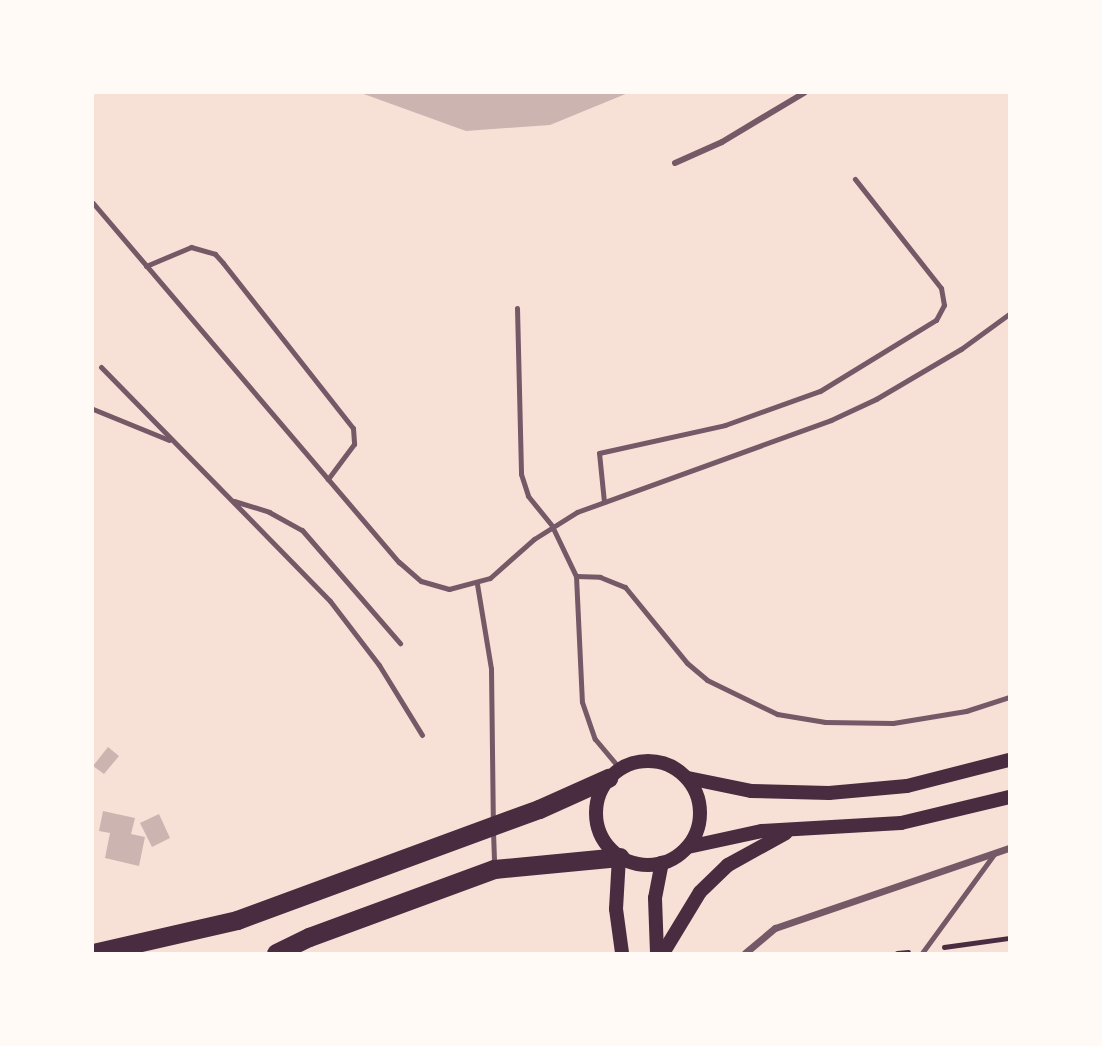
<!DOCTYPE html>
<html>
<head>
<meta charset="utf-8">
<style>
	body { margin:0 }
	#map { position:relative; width:1102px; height:1046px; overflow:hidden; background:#f7e1d7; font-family:Barlow,sans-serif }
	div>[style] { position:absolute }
	.building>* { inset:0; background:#ccb4b1 }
	.path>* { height:4.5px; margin:-2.25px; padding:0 2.25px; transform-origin:2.25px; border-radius:2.25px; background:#4a2c40 }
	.service>* { height:5px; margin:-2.5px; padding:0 2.5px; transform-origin:2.5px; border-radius:2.5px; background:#755966 }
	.pedestrian>* { height:6px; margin:-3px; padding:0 3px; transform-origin:3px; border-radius:3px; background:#755966 }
	.minor>* { height:7px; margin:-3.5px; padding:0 3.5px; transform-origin:3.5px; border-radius:3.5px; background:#755966 }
	.secondary>* { height:14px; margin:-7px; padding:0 7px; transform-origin:7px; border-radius:7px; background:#4a2c40 }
	.secondary>.ring { margin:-7px; padding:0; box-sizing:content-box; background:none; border:14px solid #4a2c40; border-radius:50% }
	.trunk>* { height:19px; margin:-9.5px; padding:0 9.5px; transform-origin:9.5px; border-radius:9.5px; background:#4a2c40 }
	span { translate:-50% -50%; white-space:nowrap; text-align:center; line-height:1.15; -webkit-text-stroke:5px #fffaf5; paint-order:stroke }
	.frame { position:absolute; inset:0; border:94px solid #fffaf5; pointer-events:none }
</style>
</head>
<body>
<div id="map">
	<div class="building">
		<div style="clip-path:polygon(361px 93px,628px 93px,550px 125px,466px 131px)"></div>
		<div style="clip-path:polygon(108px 747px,119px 756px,104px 774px,93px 766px)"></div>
		<div style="clip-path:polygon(103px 811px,135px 818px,131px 834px,145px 837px,139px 866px,105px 858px,110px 833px,99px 831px)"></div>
		<div style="clip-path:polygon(159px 814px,170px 838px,152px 847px,140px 823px)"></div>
	</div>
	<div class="path">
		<div style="left:944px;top:947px;width:66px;rotate:-7.9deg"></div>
		<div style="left:897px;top:953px;width:11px;rotate:-5deg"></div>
	</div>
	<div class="service">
		<div style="left:93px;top:203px;width:472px;rotate:49.6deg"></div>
		<div style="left:399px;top:562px;width:29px;rotate:41deg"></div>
		<div style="left:421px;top:581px;width:29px;rotate:16deg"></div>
		<div style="left:449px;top:589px;width:42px;rotate:-15deg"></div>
		<div style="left:490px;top:578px;width:59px;rotate:-41.6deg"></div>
		<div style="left:534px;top:539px;width:51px;rotate:-32.1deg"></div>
		<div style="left:577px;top:512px;width:270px;rotate:-19.9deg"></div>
		<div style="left:831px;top:420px;width:50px;rotate:-25deg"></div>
		<div style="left:876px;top:399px;width:99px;rotate:-30.5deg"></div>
		<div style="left:961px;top:349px;width:59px;rotate:-36.1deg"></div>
		<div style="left:146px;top:266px;width:49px;rotate:-22.9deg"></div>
		<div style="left:191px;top:247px;width:25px;rotate:16deg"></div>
		<div style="left:215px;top:254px;width:12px;rotate:48deg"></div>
		<div style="left:223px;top:263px;width:210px;rotate:51.8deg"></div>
		<div style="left:353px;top:428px;width:16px;rotate:86deg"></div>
		<div style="left:354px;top:444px;width:44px;rotate:126.6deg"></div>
		<div style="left:517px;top:308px;width:166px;rotate:88.6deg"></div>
		<div style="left:521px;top:474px;width:23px;rotate:72deg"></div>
		<div style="left:528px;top:496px;width:38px;rotate:51deg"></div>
		<div style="left:552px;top:526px;width:55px;rotate:64.4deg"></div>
		<div style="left:576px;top:576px;width:126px;rotate:87.3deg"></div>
		<div style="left:582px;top:702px;width:39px;rotate:71deg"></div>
		<div style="left:595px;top:739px;width:38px;rotate:50deg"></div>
		<div style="left:101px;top:367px;width:327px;rotate:45.6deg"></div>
		<div style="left:330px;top:601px;width:81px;rotate:52.6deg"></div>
		<div style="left:379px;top:665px;width:82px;rotate:58.4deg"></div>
		<div style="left:93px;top:409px;width:82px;rotate:22.2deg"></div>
		<div style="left:234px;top:501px;width:37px;rotate:17deg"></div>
		<div style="left:269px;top:512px;width:38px;rotate:29deg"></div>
		<div style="left:302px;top:530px;width:150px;rotate:49.1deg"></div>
		<div style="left:604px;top:502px;width:49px;rotate:-95.8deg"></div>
		<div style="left:599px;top:453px;width:129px;rotate:-12.5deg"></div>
		<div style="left:725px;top:425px;width:101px;rotate:-19.7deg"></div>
		<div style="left:820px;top:391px;width:136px;rotate:-31.5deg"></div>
		<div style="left:936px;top:320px;width:17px;rotate:-62deg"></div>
		<div style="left:944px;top:305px;width:17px;rotate:-100deg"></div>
		<div style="left:941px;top:288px;width:139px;rotate:-128.3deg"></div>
		<div style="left:576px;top:576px;width:24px;rotate:2deg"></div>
		<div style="left:600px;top:577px;width:27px;rotate:22deg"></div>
		<div style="left:625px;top:587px;width:98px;rotate:50.8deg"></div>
		<div style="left:687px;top:663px;width:26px;rotate:40deg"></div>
		<div style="left:707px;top:680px;width:78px;rotate:25.9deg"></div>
		<div style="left:777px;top:714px;width:49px;rotate:9.5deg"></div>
		<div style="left:825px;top:722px;width:68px;rotate:0.8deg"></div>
		<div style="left:893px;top:723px;width:74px;rotate:-9.3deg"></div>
		<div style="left:966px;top:711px;width:45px;rotate:-18deg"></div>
		<div style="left:477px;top:584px;width:86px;rotate:80.6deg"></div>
		<div style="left:491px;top:669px;width:153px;rotate:89.3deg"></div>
		<div style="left:493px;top:831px;width:33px;rotate:88deg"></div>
		<div style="left:922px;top:953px;width:124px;rotate:-53.9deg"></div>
	</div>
	<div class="pedestrian">
		<div style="left:675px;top:163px;width:51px;rotate:-24.1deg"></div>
		<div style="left:722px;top:142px;width:96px;rotate:-30.9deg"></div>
	</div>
	<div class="minor">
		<div style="left:745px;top:953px;width:39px;rotate:-40deg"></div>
		<div style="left:775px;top:928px;width:247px;rotate:-18.9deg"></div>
	</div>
	<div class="secondary">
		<div class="ring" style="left:596px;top:761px;width:90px;height:90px"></div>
		<div style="left:688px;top:778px;width:64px;rotate:11.7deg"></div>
		<div style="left:751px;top:791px;width:78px;rotate:1.5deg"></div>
		<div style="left:829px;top:793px;width:78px;rotate:-5.1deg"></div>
		<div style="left:907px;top:786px;width:105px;rotate:-14.3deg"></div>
		<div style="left:688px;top:847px;width:76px;rotate:-12.2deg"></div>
		<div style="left:762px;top:831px;width:139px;rotate:-3.3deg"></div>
		<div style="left:901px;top:823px;width:111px;rotate:-13.5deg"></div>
		<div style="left:619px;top:857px;width:52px;rotate:93.3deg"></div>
		<div style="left:616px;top:909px;width:44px;rotate:82.2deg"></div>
		<div style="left:657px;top:953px;width:55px;rotate:-92.1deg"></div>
		<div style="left:655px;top:898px;width:36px;rotate:-79deg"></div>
		<div style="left:663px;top:953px;width:71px;rotate:-58.8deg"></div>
		<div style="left:700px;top:892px;width:39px;rotate:-44deg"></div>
		<div style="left:728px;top:865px;width:66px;rotate:-28.9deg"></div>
	</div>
	<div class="trunk">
		<div style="left:93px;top:953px;width:148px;rotate:-12.9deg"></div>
		<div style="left:237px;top:920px;width:322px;rotate:-20.2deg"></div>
		<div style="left:539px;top:809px;width:76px;rotate:-24.2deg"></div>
		<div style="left:276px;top:953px;width:37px;rotate:-26deg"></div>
		<div style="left:309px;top:937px;width:197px;rotate:-20.2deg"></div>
		<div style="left:494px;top:869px;width:126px;rotate:-5.5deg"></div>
	</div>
	<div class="frame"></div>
</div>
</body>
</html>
